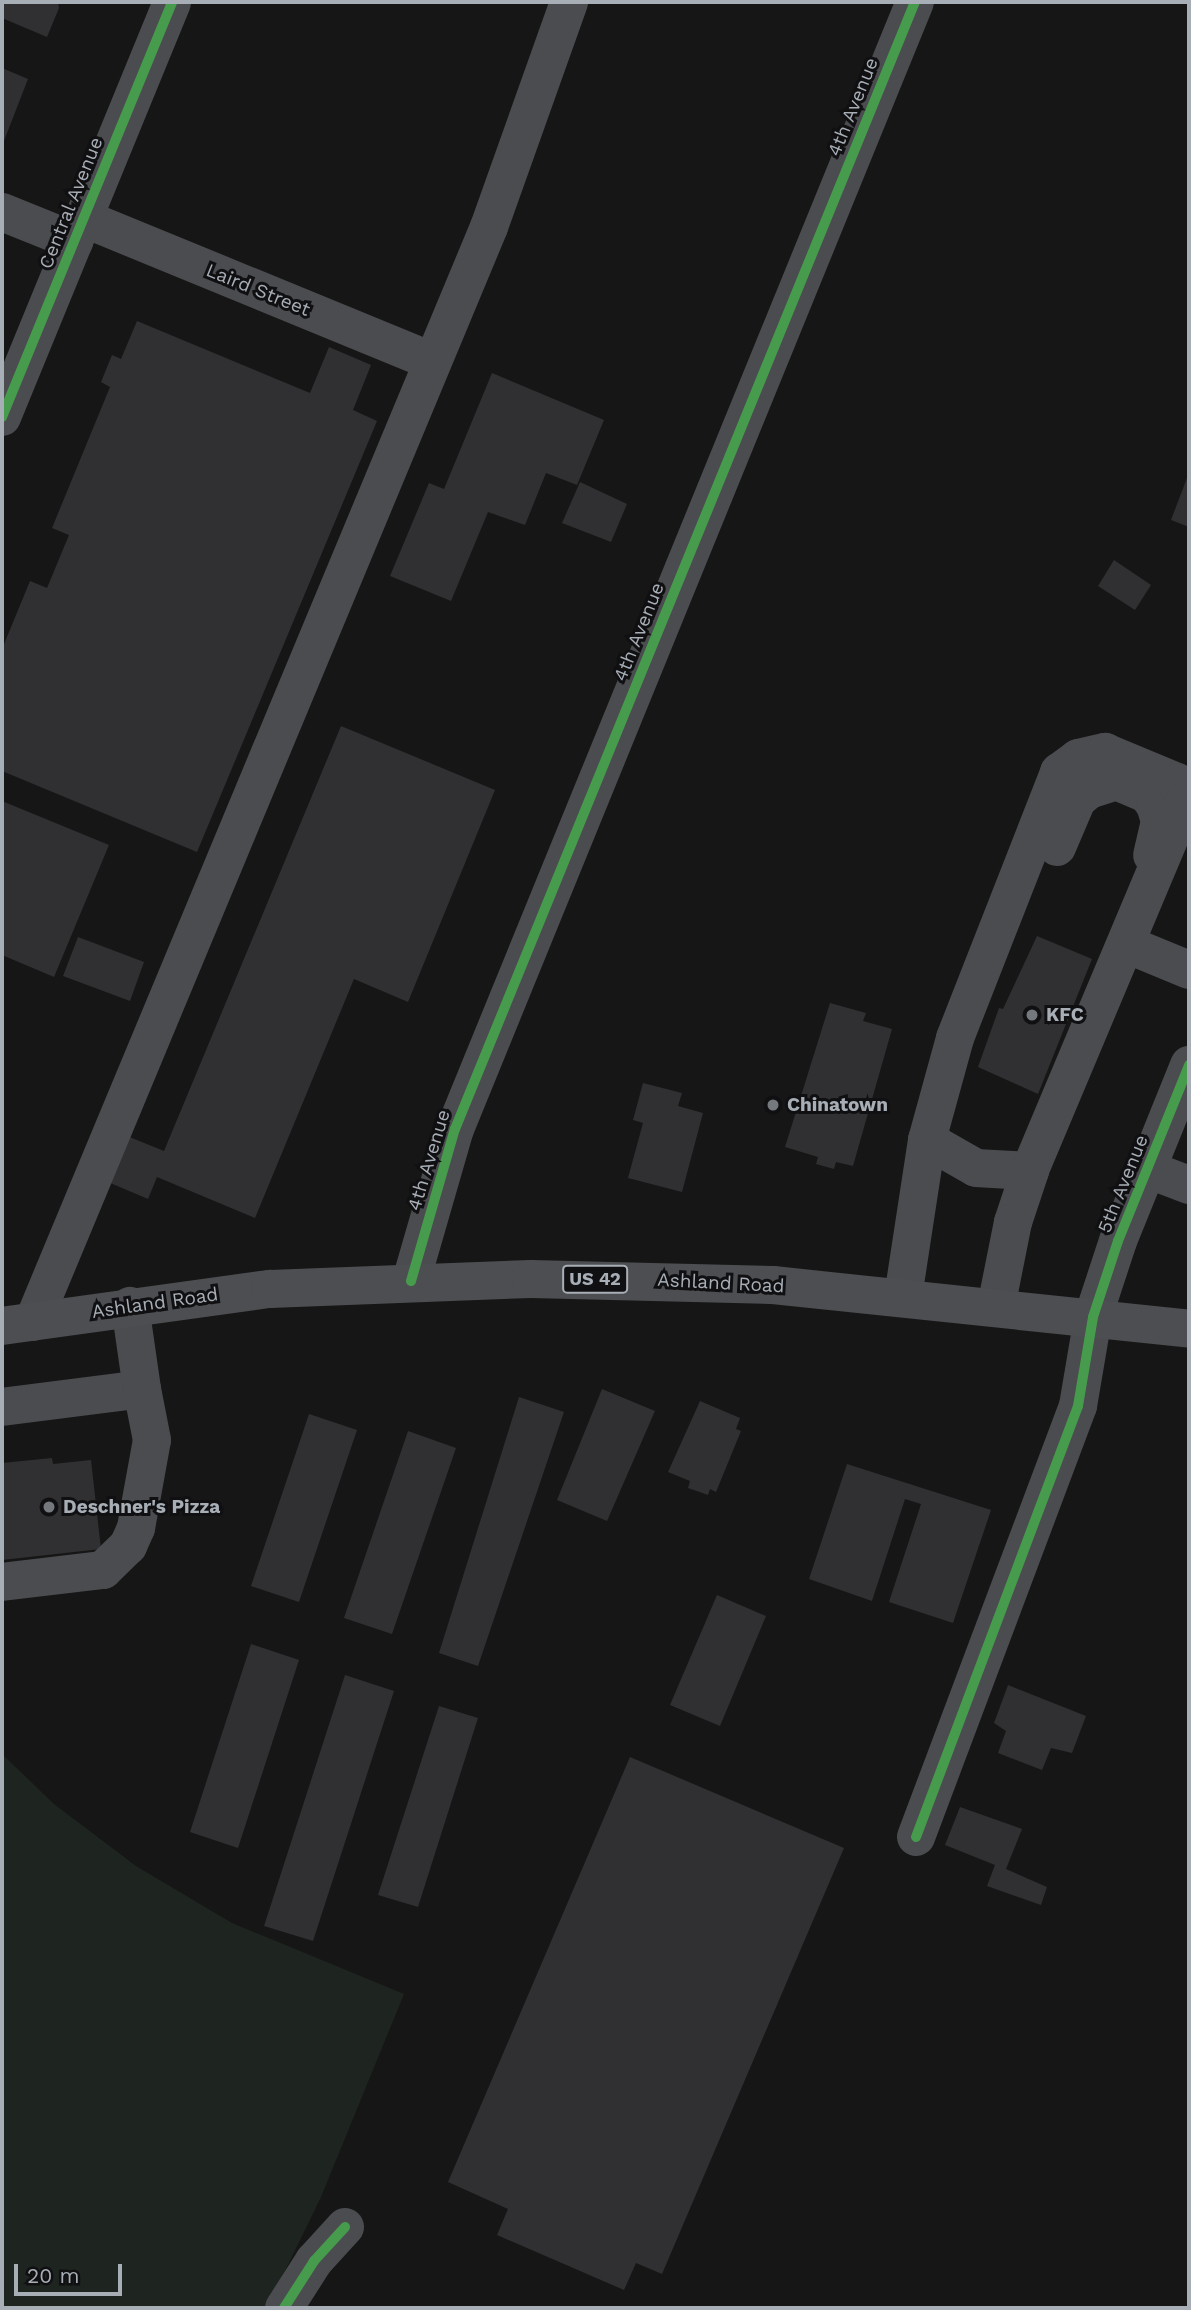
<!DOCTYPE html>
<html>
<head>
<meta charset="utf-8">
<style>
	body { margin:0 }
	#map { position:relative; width:1191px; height:2310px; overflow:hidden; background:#161616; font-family:"Work Sans",sans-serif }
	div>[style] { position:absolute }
	.green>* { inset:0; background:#1e241f }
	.building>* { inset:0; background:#303032 }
	.minor>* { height:38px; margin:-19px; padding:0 19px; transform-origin:19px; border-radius:19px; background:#4a4c4f }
	.major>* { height:38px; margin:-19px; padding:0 19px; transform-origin:19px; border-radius:19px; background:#4c4e51 }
	.cycleway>* { height:10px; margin:-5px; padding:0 5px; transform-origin:5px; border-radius:5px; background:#469c4c }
	.dots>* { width:19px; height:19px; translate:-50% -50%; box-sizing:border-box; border:4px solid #101012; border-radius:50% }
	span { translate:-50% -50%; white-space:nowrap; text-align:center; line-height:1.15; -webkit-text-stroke:6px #101012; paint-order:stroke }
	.shield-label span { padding:2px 5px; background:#101012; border:2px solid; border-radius:5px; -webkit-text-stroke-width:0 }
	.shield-label { font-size:18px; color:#a8aeb6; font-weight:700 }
	.street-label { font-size:19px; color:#a8aeb6 }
	.poi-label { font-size:19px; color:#a8aeb6; font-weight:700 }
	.left { translate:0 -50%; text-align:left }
	.frame { position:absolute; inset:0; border:4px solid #a8aeb6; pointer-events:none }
	.scale { position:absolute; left:14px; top:2264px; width:108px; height:32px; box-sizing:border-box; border:4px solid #a8aeb6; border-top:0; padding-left:9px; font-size:21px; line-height:24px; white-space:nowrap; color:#a8aeb6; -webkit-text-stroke:5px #101012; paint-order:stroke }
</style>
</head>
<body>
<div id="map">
	<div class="green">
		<div style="clip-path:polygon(2px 1754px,54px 1804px,136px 1866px,232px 1923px,404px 1994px,321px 2197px,267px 2308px,2px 2308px)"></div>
	</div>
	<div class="building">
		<div style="clip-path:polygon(2px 2px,58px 2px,59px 8px,47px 37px,2px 18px)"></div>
		<div style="clip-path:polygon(2px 68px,28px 79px,2px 146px)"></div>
		<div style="clip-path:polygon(137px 321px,310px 393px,329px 347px,371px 365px,353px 410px,377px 421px,197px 852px,2px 771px,2px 649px,30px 581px,47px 588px,69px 535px,52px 528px,110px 387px,101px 382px,112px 355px,121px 359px)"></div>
		<div style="clip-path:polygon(492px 373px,604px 420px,577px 485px,546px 473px,525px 525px,488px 512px,451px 601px,390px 576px,429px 483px,444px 489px)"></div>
		<div style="clip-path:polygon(1187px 478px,1189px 479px,1189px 527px,1171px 520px)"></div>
		<div style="clip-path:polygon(580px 482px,627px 504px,611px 542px,562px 523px)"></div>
		<div style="clip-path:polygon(1114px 560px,1151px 585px,1135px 610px,1098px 586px)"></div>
		<div style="clip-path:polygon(341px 726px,495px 790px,408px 1002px,354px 979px,255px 1218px,157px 1177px,148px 1199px,108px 1182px,127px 1136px,164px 1151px)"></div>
		<div style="clip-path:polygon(2px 801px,109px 845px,54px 977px,2px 955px)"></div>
		<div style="clip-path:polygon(1037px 936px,1092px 959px,1038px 1094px,978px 1067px,999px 1008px,1003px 1009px)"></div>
		<div style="clip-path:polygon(78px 937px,144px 962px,130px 1001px,63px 976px)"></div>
		<div style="clip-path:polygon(830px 1003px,866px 1013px,863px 1021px,892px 1029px,853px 1166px,836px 1162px,834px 1169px,816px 1164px,818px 1157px,785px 1147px)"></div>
		<div style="clip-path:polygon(643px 1083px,682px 1093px,678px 1106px,703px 1113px,682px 1192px,628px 1178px,643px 1123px,633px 1120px)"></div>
		<div style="clip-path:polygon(602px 1389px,655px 1411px,607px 1521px,557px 1500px)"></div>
		<div style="clip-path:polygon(519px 1397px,564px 1412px,478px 1666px,439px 1653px)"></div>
		<div style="clip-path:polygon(700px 1401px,740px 1418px,736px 1429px,741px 1431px,716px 1492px,710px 1489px,708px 1495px,688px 1488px,690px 1481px,668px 1472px)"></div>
		<div style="clip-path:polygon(309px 1414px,357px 1430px,299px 1602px,251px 1586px)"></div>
		<div style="clip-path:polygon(408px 1431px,456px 1448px,392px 1634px,344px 1618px)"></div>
		<div style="clip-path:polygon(52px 1458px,53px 1464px,91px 1460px,101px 1549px,2px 1560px,2px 1463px)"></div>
		<div style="clip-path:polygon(847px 1464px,991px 1510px,953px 1623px,889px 1602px,921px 1504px,905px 1499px,872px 1601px,809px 1579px)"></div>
		<div style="clip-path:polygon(717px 1595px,766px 1616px,720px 1726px,670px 1705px)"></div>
		<div style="clip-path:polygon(251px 1644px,299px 1660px,238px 1848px,190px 1832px)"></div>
		<div style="clip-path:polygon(345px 1675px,394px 1691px,313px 1941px,264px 1926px)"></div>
		<div style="clip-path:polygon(1008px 1685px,1086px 1716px,1072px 1753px,1051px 1748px,1042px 1770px,998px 1753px,1006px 1731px,994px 1723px)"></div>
		<div style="clip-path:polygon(439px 1706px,478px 1718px,418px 1907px,378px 1895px)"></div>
		<div style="clip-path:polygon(630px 1757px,844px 1848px,662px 2274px,636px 2263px,624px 2290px,497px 2235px,508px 2209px,448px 2182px)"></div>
		<div style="clip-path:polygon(960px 1807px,1022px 1829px,1006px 1869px,1047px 1887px,1041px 1905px,987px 1886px,995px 1865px,945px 1845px)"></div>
	</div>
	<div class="minor">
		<div style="left:2px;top:212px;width:78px;rotate:21.9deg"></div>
		<div style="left:83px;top:218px;width:377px;rotate:22.3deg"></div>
		<div style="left:2px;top:417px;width:448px;rotate:-67.7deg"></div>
		<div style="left:1057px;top:847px;width:51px;rotate:-66.9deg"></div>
		<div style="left:1077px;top:800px;width:16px;rotate:-40deg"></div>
		<div style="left:1089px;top:790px;width:28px;rotate:-18deg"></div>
		<div style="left:1116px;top:781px;width:34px;rotate:23deg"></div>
		<div style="left:1147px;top:794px;width:14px;rotate:54deg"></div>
		<div style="left:1155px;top:805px;width:17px;rotate:73deg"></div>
		<div style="left:1160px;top:821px;width:35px;rotate:103deg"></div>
		<div style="left:1126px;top:944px;width:68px;rotate:22.4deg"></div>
		<div style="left:927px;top:1140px;width:56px;rotate:29.7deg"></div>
		<div style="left:976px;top:1168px;width:54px;rotate:3.2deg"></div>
		<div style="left:1147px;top:1169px;width:45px;rotate:20.9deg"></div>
		<div style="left:411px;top:1281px;width:158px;rotate:-73.9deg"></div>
		<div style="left:455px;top:1129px;width:1217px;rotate:-67.8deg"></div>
		<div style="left:903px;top:1297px;width:159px;rotate:-81.3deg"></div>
		<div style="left:927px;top:1140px;width:106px;rotate:-74.6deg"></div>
		<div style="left:955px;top:1038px;width:286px;rotate:-68.6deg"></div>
		<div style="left:1059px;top:772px;width:24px;rotate:-36deg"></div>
		<div style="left:1078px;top:758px;width:28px;rotate:-13deg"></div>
		<div style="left:1105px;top:752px;width:78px;rotate:22.6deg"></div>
		<div style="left:1177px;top:782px;width:19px;rotate:62deg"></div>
		<div style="left:1186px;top:799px;width:403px;rotate:112.8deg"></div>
		<div style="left:1030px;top:1171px;width:54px;rotate:108.4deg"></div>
		<div style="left:1013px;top:1222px;width:87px;rotate:101.3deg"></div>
		<div style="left:33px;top:1322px;width:1186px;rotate:-67.39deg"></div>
		<div style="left:489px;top:227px;width:239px;rotate:-70.4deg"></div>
		<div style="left:2px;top:1407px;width:141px;rotate:-7.3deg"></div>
		<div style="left:142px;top:1389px;width:84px;rotate:-98.2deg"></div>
		<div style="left:2px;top:1582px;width:102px;rotate:-6.8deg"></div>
		<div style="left:103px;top:1570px;width:35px;rotate:-44deg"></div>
		<div style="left:128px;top:1546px;width:20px;rotate:-66deg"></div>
		<div style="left:136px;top:1528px;width:89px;rotate:-79.7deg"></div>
		<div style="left:152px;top:1440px;width:52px;rotate:-101.1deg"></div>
		<div style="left:916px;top:1837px;width:460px;rotate:-69.4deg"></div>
		<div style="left:1078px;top:1406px;width:90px;rotate:-80.4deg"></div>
		<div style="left:1093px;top:1317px;width:80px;rotate:-71.8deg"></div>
		<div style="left:1118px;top:1241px;width:190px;rotate:-68deg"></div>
		<div style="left:284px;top:2308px;width:56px;rotate:-57.4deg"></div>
		<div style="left:314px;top:2261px;width:46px;rotate:-47.6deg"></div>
	</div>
	<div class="major">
		<div style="left:2px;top:1326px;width:271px;rotate:-7.9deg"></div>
		<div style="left:270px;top:1289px;width:261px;rotate:-2.2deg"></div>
		<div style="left:531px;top:1279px;width:242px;rotate:1.4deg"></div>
		<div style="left:773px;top:1285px;width:418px;rotate:6deg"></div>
	</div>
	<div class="cycleway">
		<div style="left:2px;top:417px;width:448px;rotate:-67.7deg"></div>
		<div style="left:411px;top:1281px;width:158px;rotate:-73.9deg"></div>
		<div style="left:455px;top:1129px;width:1217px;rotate:-67.8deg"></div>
		<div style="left:916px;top:1837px;width:460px;rotate:-69.4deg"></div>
		<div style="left:1078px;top:1406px;width:90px;rotate:-80.4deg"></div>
		<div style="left:1093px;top:1317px;width:80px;rotate:-71.8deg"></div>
		<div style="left:1118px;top:1241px;width:190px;rotate:-68deg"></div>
		<div style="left:284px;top:2308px;width:56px;rotate:-57.4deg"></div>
		<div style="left:314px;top:2261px;width:46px;rotate:-47.6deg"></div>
	</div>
	<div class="dots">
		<div style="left:1032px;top:1015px;background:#75797e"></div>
		<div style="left:773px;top:1105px;background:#75797e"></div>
		<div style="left:49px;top:1507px;background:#75797e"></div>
	</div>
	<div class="shield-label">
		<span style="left:595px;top:1279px">US 42</span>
	</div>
	<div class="street-label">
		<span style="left:853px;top:107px;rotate:-68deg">4th Avenue</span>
		<span style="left:71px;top:203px;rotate:-68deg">Central Avenue</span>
		<span style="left:258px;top:290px;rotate:22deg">Laird Street</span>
		<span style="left:639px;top:632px;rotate:-68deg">4th Avenue</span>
		<span style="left:429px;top:1160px;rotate:-73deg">4th Avenue</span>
		<span style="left:1123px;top:1184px;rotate:-68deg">5th Avenue</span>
		<span style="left:721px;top:1283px;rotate:3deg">Ashland Road</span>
		<span style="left:155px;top:1303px;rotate:-8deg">Ashland Road</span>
	</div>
	<div class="poi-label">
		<span class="left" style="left:1046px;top:1015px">KFC</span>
		<span class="left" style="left:787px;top:1105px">Chinatown</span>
		<span class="left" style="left:63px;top:1507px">Deschner's Pizza</span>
	</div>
	<div class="frame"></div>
	<div class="scale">20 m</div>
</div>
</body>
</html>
